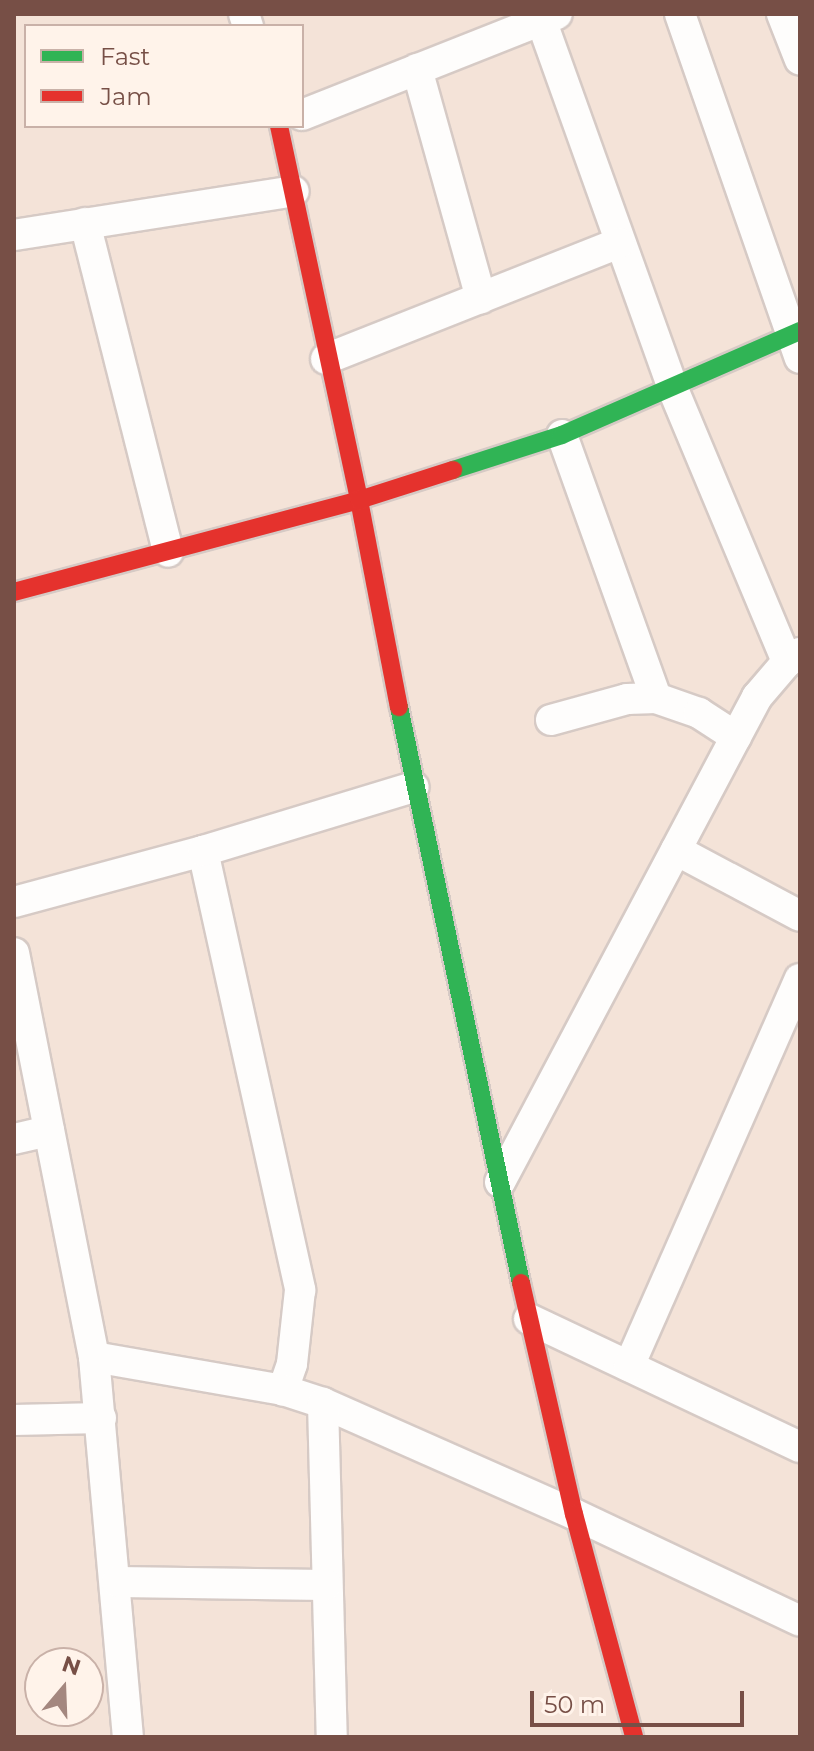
<!DOCTYPE html>
<html>
<head>
<meta charset="utf-8">
<style>
	body { margin:0 }
	#map { position:relative; width:814px; height:1751px; overflow:hidden; background:#f8efe8; font-family:Montserrat,sans-serif }
	div>[style] { position:absolute }
	.residential>* { inset:0; background:#f4e3d8 }
	.roads { filter:drop-shadow(2px 0 #d6cac5) drop-shadow(-2px 0 #d6cac5) drop-shadow(0 2px #d6cac5) drop-shadow(0 -2px #d6cac5) }
	.street>* { height:30px; margin:-15px; padding:0 15px; transform-origin:15px; border-radius:15px; background:#fefdfc }
	.fast>* { height:18px; margin:-9px; padding:0 9px; transform-origin:9px; border-radius:9px; background:#30b455 }
	.jam>* { height:18px; margin:-9px; padding:0 9px; transform-origin:9px; border-radius:9px; background:#e5322d }
	span { translate:-50% -50%; white-space:nowrap; text-align:center; line-height:1.15; -webkit-text-stroke:7px #fff3ea; paint-order:stroke }
	.frame { position:absolute; inset:0; border:16px solid #774f46; pointer-events:none }
	.legend { position:absolute; left:24px; top:24px; width:280px; height:104px; box-sizing:border-box; background:#fff3ea; border:2px solid #c9b1a8; margin:0; padding:10px 14px; list-style:none; font-size:24px; color:#774f46 }
	.legend li { display:flex; align-items:center; gap:16px; height:40px }
	.legend b { width:40px; border:2px solid #c9b1a8 }
	.north { position:absolute; left:24px; top:1647px; width:80px; height:80px; box-sizing:border-box; background:#fff3ea; border:2px solid #c9b1a8; border-radius:50%; rotate:19deg; font-size:22px; font-weight:700; line-height:32px; text-align:center; color:#774f46 }
	.north::after { content:''; display:block; margin:auto; width:28px; height:36px; background:#a4877f; clip-path:polygon(50% 0,100% 100%,50% 72%,0 100%) }
	.scale { position:absolute; left:530px; top:1691px; width:214px; height:36px; box-sizing:border-box; border:4px solid #774f46; border-top:0; padding-left:10px; font-size:24px; line-height:28px; white-space:nowrap; color:#774f46; -webkit-text-stroke:6px #fff3ea; paint-order:stroke }
</style>
</head>
<body>
<div id="map">
	<div class="residential">
		<div style="clip-path:polygon(evenodd,14px 14px,800px 14px,800px 1737px,14px 1737px,14px 14px,26px 26px,302px 26px,302px 126px,26px 126px,26px 26px,14px 14px,40px 1663px,88px 1663px,88px 1711px,40px 1711px,40px 1663px)"></div>
	</div>
	<div class="roads">
		<div class="street">
			<div style="left:244px;top:14px;width:13px;rotate:72deg"></div>
			<div style="left:539px;top:14px;width:398px;rotate:70.3deg"></div>
			<div style="left:673px;top:389px;width:296px;rotate:67.3deg"></div>
			<div style="left:680px;top:14px;width:364px;rotate:70.8deg"></div>
			<div style="left:782px;top:14px;width:49px;rotate:68.6deg"></div>
			<div style="left:417px;top:69px;width:238px;rotate:74.4deg"></div>
			<div style="left:302px;top:115px;width:274px;rotate:-21.6deg"></div>
			<div style="left:85px;top:223px;width:339px;rotate:75.8deg"></div>
			<div style="left:14px;top:235px;width:283px;rotate:-8.9deg"></div>
			<div style="left:326px;top:359px;width:315px;rotate:-21.6deg"></div>
			<div style="left:562px;top:435px;width:279px;rotate:70.3deg"></div>
			<div style="left:551px;top:720px;width:79px;rotate:-15.4deg"></div>
			<div style="left:627px;top:699px;width:29px;rotate:-2deg"></div>
			<div style="left:656px;top:698px;width:46px;rotate:19.2deg"></div>
			<div style="left:699px;top:713px;width:44px;rotate:33deg"></div>
			<div style="left:676px;top:850px;width:140px;rotate:28deg"></div>
			<div style="left:203px;top:851px;width:450px;rotate:77.5deg"></div>
			<div style="left:300px;top:1290px;width:74px;rotate:96.2deg"></div>
			<div style="left:292px;top:1364px;width:28px;rotate:109deg"></div>
			<div style="left:14px;top:902px;width:196px;rotate:-15.1deg"></div>
			<div style="left:203px;top:851px;width:220px;rotate:-16.9deg"></div>
			<div style="left:14px;top:953px;width:412px;rotate:78.8deg"></div>
			<div style="left:94px;top:1357px;width:382px;rotate:84.9deg"></div>
			<div style="left:14px;top:1139px;width:36px;rotate:-13deg"></div>
			<div style="left:500px;top:1182px;width:549px;rotate:-62.08deg"></div>
			<div style="left:757px;top:697px;width:46px;rotate:-49.4deg"></div>
			<div style="left:787px;top:662px;width:16px;rotate:-35deg"></div>
			<div style="left:529px;top:1319px;width:300px;rotate:25.3deg"></div>
			<div style="left:94px;top:1357px;width:192px;rotate:9.9deg"></div>
			<div style="left:283px;top:1390px;width:42px;rotate:18deg"></div>
			<div style="left:323px;top:1403px;width:274px;rotate:23.9deg"></div>
			<div style="left:574px;top:1514px;width:250px;rotate:25.3deg"></div>
			<div style="left:629px;top:1366px;width:423px;rotate:-66.2deg"></div>
			<div style="left:323px;top:1403px;width:334px;rotate:88.5deg"></div>
			<div style="left:14px;top:1420px;width:87px;rotate:-1.3deg"></div>
			<div style="left:117px;top:1582px;width:209px;rotate:0.8deg"></div>
		</div>
		<div class="fast">
			<div style="left:453px;top:470px;width:114px;rotate:-17.8deg"></div>
			<div style="left:562px;top:435px;width:260px;rotate:-23.6deg"></div>
			<div style="left:399px;top:707px;width:589px;rotate:78.04deg"></div>
		</div>
		<div class="jam">
			<div style="left:279px;top:126px;width:382px;rotate:77.9deg"></div>
			<div style="left:359px;top:500px;width:211px;rotate:79.1deg"></div>
			<div style="left:14px;top:592px;width:357px;rotate:-14.9deg"></div>
			<div style="left:359px;top:500px;width:99px;rotate:-17.7deg"></div>
			<div style="left:521px;top:1283px;width:237px;rotate:77.1deg"></div>
			<div style="left:574px;top:1514px;width:231px;rotate:74.9deg"></div>
		</div>
	</div>
	<div class="frame"></div>
	<ul class="legend">
	<li><b style="height:10px;background:#30b455"></b>Fast</li>
	<li><b style="height:10px;background:#e5322d"></b>Jam</li>
	</ul>
	<div class="north">N</div>
	<div class="scale">50 m</div>
</div>
</body>
</html>
